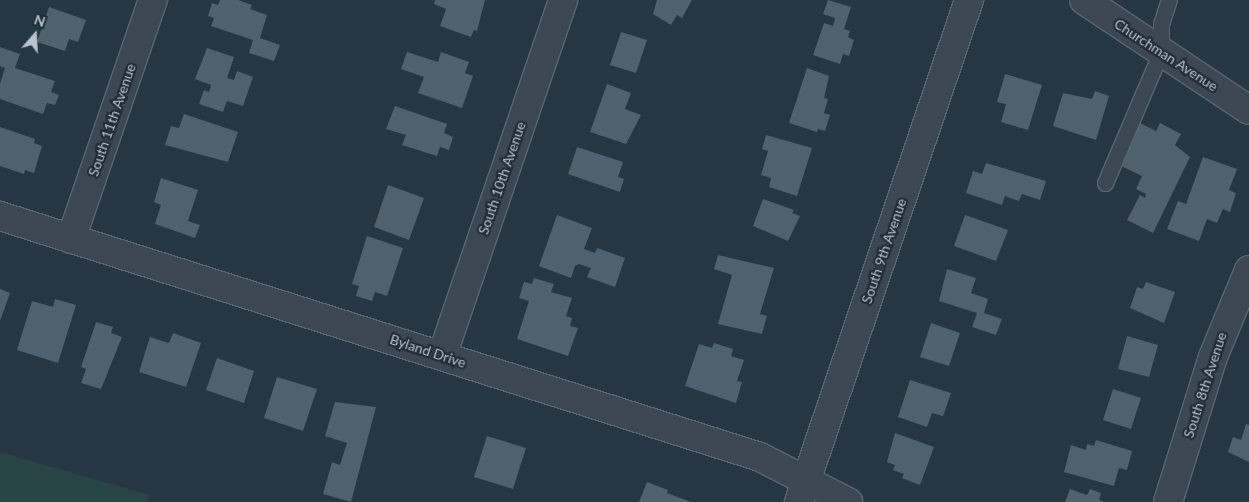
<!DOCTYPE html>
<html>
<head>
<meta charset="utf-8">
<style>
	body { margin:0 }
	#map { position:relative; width:1249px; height:502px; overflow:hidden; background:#263643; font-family:Lato,sans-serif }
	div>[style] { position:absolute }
	.green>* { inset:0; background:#284444 }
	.building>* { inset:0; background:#4f606e }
	.roads { filter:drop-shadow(1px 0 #596570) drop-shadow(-1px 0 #596570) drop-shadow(0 1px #596570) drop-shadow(0 -1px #596570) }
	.service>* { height:15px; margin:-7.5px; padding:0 7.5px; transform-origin:7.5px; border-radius:7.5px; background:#3b4853 }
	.minor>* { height:28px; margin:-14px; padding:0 14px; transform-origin:14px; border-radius:14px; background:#3b4853 }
	.tertiary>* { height:28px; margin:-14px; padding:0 14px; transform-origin:14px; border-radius:14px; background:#3b4853 }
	span { translate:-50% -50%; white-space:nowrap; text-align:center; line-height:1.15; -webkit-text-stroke:4.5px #1f2d38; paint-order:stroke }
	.street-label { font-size:14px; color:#b8c2cc }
	.north { position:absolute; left:10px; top:10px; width:50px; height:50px; -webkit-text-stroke:4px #1f2d38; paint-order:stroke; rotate:19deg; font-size:14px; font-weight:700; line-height:20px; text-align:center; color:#b8c2cc }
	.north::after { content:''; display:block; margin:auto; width:18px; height:22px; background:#b8c2cc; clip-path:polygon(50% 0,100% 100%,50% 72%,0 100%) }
</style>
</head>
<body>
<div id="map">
	<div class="green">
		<div style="clip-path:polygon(0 452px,150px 495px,146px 502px,0 502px)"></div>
	</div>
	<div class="building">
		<div style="clip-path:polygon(220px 0,238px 0,252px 5px,250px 9px,267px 15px,260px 38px,280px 45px,274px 61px,249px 53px,253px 40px,211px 26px,214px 18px,208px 16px,212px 3px,218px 5px)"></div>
		<div style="clip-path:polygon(435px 0,485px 0,477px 31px,474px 30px,471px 37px,440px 26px,446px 9px,434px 4px)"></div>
		<div style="clip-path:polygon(657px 0,692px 0,682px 18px,677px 15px,671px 25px,653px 14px)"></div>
		<div style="clip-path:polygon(828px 0,851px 7px,844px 29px,850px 31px,848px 37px,854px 40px,849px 56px,843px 54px,840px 64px,813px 55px,824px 23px,833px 26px,835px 18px,823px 14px)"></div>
		<div style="clip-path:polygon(49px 7px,86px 20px,78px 42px,69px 39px,65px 51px,37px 42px)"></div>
		<div style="clip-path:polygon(621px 32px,647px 40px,636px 73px,610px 65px)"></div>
		<div style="clip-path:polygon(0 47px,20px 54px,15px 68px,55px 81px,51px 92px,59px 95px,55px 105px,47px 103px,43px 114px,0 99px,0 84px,5px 68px,0 66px)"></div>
		<div style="clip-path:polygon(207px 48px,234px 57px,227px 78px,234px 80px,237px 71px,253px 77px,243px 106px,227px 101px,223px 112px,199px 104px,204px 90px,209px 92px,211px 85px,195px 79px)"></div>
		<div style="clip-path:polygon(407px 52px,438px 62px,441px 52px,469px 62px,465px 73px,473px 76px,462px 108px,418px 93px,424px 77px,401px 69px)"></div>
		<div style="clip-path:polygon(807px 68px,829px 76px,824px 98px,828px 99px,824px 113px,830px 115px,825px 131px,818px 129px,817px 132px,789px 123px)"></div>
		<div style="clip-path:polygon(1005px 74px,1042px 85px,1028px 130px,1001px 122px,1006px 104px,997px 102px)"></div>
		<div style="clip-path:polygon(607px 84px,631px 93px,625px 109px,641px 115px,626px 144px,590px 132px)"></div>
		<div style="clip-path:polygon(1095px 91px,1109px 96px,1096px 140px,1053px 126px,1063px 93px,1092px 99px)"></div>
		<div style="clip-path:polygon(395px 106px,447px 124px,444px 133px,453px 137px,449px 150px,440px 147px,437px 156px,402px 145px,406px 135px,386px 129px)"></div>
		<div style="clip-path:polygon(184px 114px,238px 132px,228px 162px,165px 145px,171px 126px,179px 128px)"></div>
		<div style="clip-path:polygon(1136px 121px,1156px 131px,1160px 123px,1181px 134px,1175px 145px,1190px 157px,1153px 233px,1127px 220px,1140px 195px,1145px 198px,1146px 194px,1136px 189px,1142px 176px,1115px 163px)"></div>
		<div style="clip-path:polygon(0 127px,35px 139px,34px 143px,42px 146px,34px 173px,25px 170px,24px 174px,0 166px)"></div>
		<div style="clip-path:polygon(766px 135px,812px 148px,797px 196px,769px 187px,771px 178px,761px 175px,768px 151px,762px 149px)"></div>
		<div style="clip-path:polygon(577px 147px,623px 162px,618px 177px,624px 179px,620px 192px,568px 174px)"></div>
		<div style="clip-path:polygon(1203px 157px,1237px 169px,1229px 190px,1236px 193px,1230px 212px,1223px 209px,1217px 223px,1207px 219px,1199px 241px,1167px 229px,1178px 201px,1186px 204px)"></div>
		<div style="clip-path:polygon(986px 163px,1046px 181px,1040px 200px,1022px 194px,1019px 201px,1005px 196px,1002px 205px,966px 193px,973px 171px,982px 174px)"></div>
		<div style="clip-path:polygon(161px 178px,198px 190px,188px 221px,200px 225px,195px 238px,155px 224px,161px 205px,154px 202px)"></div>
		<div style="clip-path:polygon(388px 185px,424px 198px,409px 240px,374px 227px)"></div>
		<div style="clip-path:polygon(763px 199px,794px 210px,792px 213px,800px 216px,788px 241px,753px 226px)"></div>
		<div style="clip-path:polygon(557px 215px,592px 228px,584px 249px,595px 253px,597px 248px,625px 258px,615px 287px,587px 277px,591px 268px,579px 264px,575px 266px,571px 278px,539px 266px)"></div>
		<div style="clip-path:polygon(965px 215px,1008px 230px,996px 261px,954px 246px)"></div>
		<div style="clip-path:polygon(367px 236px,403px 248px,387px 296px,375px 292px,372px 301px,356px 296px,359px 286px,352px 284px)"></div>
		<div style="clip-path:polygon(718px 255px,774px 268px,760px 314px,767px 316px,762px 334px,718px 324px,732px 275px,714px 269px)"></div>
		<div style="clip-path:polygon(947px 269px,976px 278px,971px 293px,988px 299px,984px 313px,1002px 319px,996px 335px,972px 327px,977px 313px,939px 301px)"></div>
		<div style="clip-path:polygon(534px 278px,554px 284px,551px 292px,572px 298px,566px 316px,572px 318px,570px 326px,578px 328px,568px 356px,517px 339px,529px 301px,519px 298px,524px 282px,532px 284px)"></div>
		<div style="clip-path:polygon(1146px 282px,1175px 292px,1164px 323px,1130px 308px,1137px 287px,1143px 289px)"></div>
		<div style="clip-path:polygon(0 289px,10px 293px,0 321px)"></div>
		<div style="clip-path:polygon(55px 299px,76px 305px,58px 363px,17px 350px,32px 301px,53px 307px)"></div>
		<div style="clip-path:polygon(96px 322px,113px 327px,111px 333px,122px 337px,101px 389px,81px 383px,86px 369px,81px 367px)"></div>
		<div style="clip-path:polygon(931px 323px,960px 333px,949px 366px,920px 357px)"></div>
		<div style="clip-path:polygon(173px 333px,201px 343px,186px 387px,139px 372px,150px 337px,169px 343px)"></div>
		<div style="clip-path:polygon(1127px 336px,1158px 345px,1149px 377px,1118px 369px)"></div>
		<div style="clip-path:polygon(714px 343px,733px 349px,731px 356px,744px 360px,737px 381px,742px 382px,736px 403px,685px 386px,699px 344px,712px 348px)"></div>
		<div style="clip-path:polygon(217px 358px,254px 371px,244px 403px,206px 390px)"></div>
		<div style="clip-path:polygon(277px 377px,317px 389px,303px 431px,264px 418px)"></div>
		<div style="clip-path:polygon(910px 380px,951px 393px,943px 416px,932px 413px,927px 427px,898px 417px)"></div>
		<div style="clip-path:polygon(1113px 389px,1141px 398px,1131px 429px,1103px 420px)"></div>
		<div style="clip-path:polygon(335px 402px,376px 407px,351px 502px,323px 494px,332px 462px,340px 465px,347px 443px,325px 436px)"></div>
		<div style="clip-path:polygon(1246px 424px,1249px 425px,1249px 462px,1228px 452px,1233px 437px,1241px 440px)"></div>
		<div style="clip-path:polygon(895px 433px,934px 447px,920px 485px,902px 478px,904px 474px,893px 470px,895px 465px,887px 462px)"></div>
		<div style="clip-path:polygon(487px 436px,526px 448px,513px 489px,474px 477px)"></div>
		<div style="clip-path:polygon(1096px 440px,1132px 451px,1127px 470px,1119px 468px,1114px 486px,1064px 472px,1071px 445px,1086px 450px,1087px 444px,1094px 446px)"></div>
		<div style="clip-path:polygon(647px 482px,668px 490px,667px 493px,691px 502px,639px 502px)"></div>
		<div style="clip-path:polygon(1070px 489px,1087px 495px,1090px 489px,1101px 493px,1099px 500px,1105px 502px,1065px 502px)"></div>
	</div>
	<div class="roads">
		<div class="service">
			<div style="left:1105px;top:183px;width:142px;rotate:-66.9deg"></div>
			<div style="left:1161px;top:52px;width:28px;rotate:-90deg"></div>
			<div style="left:1161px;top:24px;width:25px;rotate:-72deg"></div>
		</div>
		<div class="minor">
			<div style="left:0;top:216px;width:797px;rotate:17.59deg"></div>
			<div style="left:760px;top:457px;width:99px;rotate:27.1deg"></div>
			<div style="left:71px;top:239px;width:253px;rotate:-71.1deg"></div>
			<div style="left:442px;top:356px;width:376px;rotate:-71.2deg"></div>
			<div style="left:1168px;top:502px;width:152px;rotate:-72.8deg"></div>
			<div style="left:1213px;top:357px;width:94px;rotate:-67.5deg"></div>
		</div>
		<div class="tertiary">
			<div style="left:1084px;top:0;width:198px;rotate:33.7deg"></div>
			<div style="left:799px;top:502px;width:530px;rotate:-71.29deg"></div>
		</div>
	</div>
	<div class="street-label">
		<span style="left:1166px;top:55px;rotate:33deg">Churchman Avenue</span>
		<span style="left:112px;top:120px;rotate:-71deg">South 11th Avenue</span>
		<span style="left:502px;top:178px;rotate:-71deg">South 10th Avenue</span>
		<span style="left:884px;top:251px;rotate:-71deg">South 9th Avenue</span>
		<span style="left:428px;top:351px;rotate:18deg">Byland Drive</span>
		<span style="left:1205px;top:385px;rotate:-72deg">South 8th Avenue</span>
	</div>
	<div class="north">N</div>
</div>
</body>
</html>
